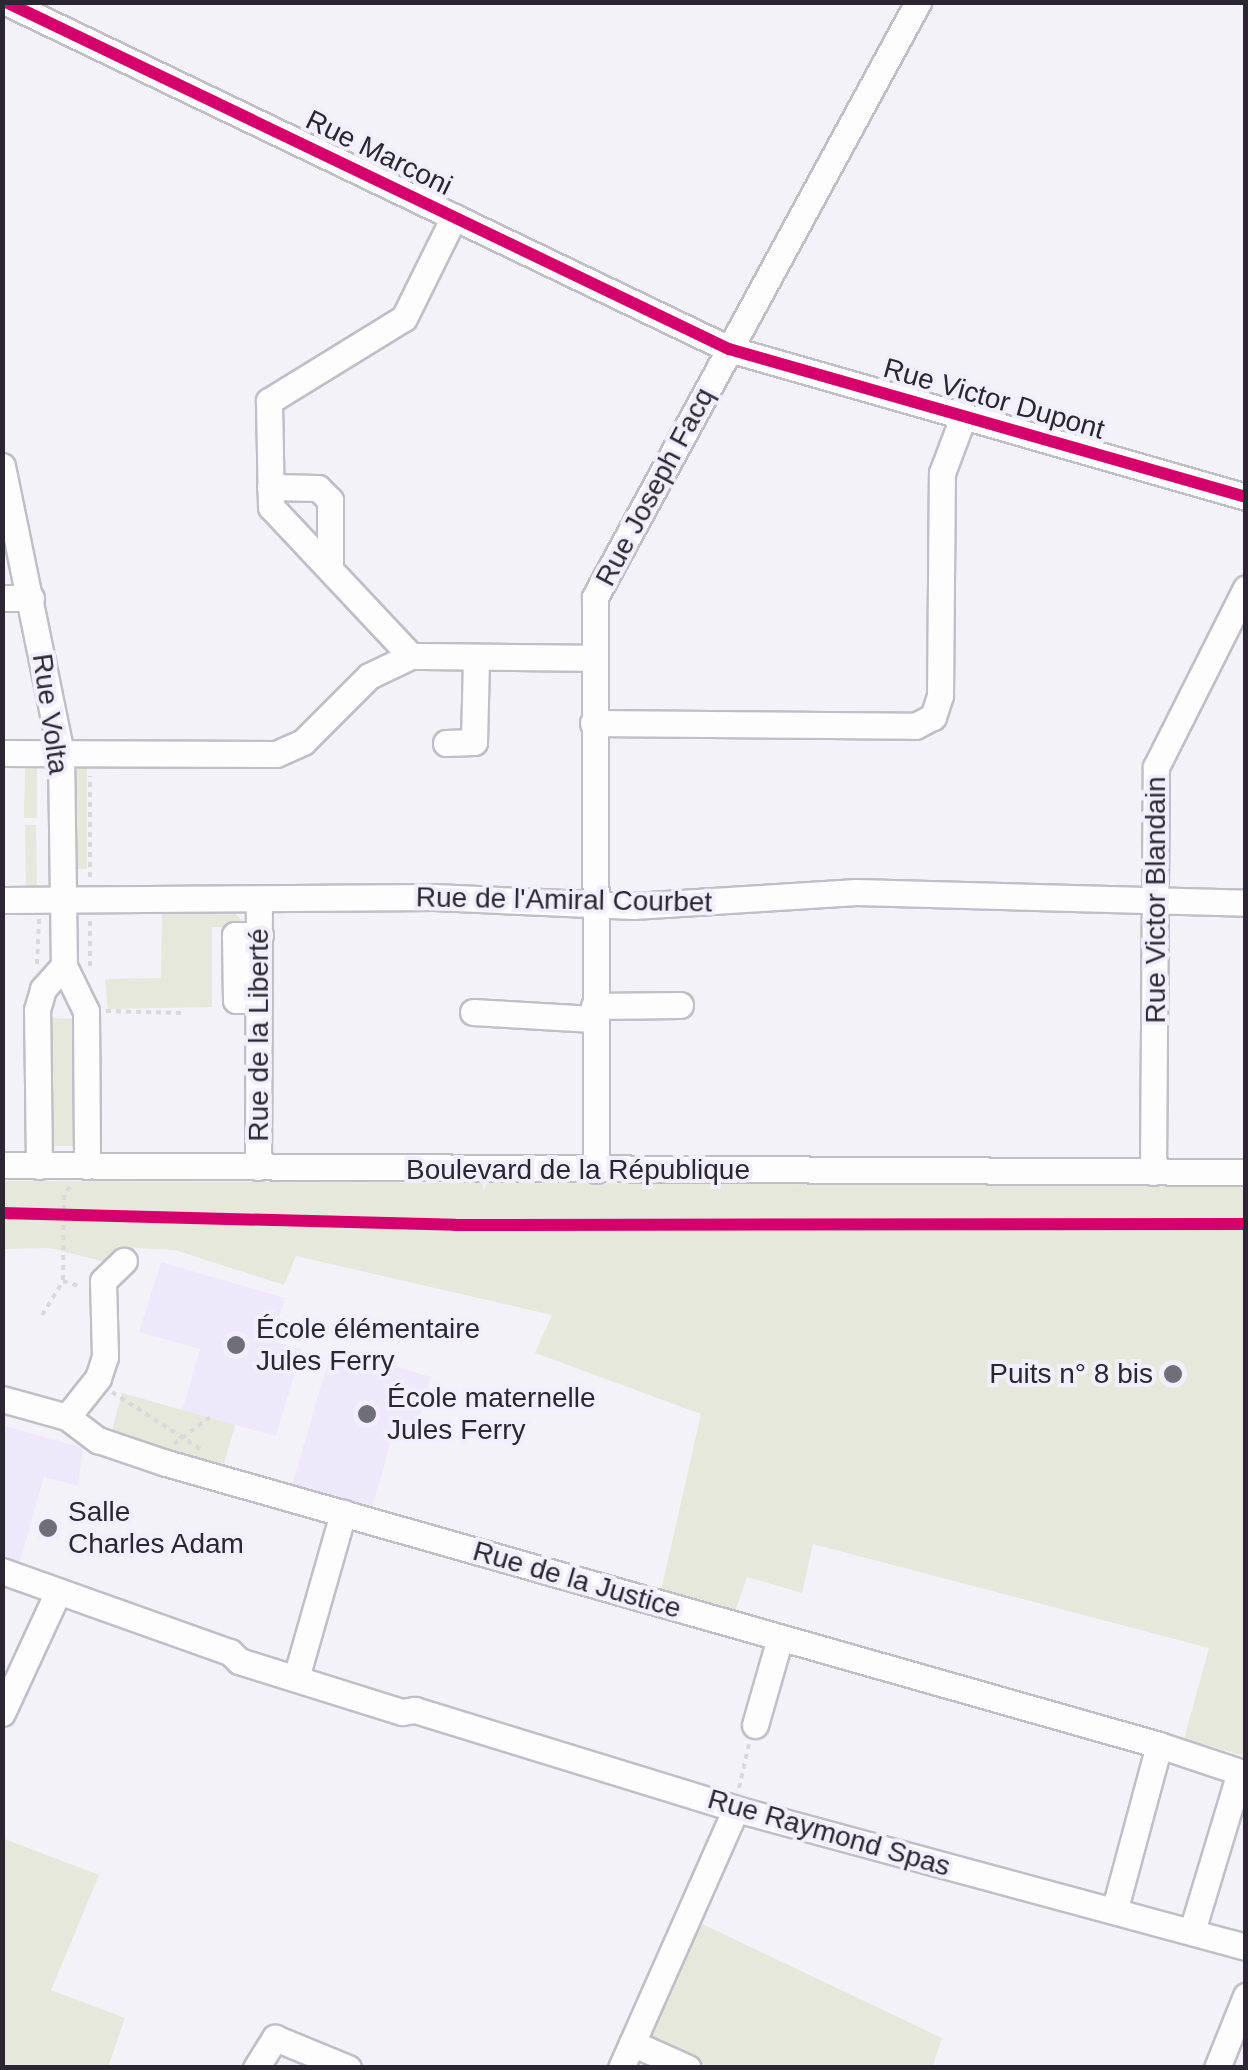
<!DOCTYPE html>
<html>
<head>
<meta charset="utf-8">
<style>
	body { margin:0 }
	#map { position:relative; width:1248px; height:2070px; overflow:hidden; background:#f3f2f9; font-family:Arial,sans-serif }
	div>[style] { position:absolute }
	.built>* { inset:0; background:#eee9fa }
	.green>* { inset:0; background:#e5e8da }
	.path>* { height:4px; margin-top:-2px; transform-origin:0; background:repeating-linear-gradient(90deg,#d9d8da 0 5px,transparent 0 10px) }
	.roads { filter:drop-shadow(2px 0 #c1bec8) drop-shadow(-2px 0 #c1bec8) drop-shadow(0 2px #c1bec8) drop-shadow(0 -2px #c1bec8) }
	.minor>* { height:25px; margin:-12.5px; padding:0 12.5px; transform-origin:12.5px; border-radius:12.5px; background:#fdfdfe }
	.cycleway>* { height:12px; margin:-6px; padding:0 6px; transform-origin:6px; border-radius:6px; background:#d6006c }
	.dots>* { width:28px; height:28px; translate:-50% -50%; box-sizing:border-box; border:5px solid #f2effc; border-radius:50% }
	span { translate:-50% -50%; white-space:nowrap; text-align:center; line-height:1.15; -webkit-text-stroke:8px #f2effc; paint-order:stroke }
	.street-label { font-size:28px; color:#2a2732 }
	.poi-label { font-size:28px; color:#2a2732 }
	.left { translate:0 -50%; text-align:left }
	.right { translate:-100% -50%; text-align:right }
	.frame { position:absolute; inset:0; border:5px solid #2a2732; pointer-events:none }
</style>
</head>
<body>
<div id="map">
	<div class="built">
		<div style="clip-path:polygon(161px 1262px,285px 1298px,272px 1341px,302px 1349px,276px 1436px,182px 1411px,200px 1349px,139px 1332px)"></div>
		<div style="clip-path:polygon(330px 1354px,353px 1354px,431px 1377px,412px 1442px,392px 1437px,372px 1509px,292px 1486px)"></div>
		<div style="clip-path:polygon(2px 1425px,83px 1448px,78px 1486px,44px 1477px,19px 1565px,3px 1557px)"></div>
	</div>
	<div class="green">
		<div style="clip-path:polygon(73px 763px,87px 763px,87px 869px,73px 869px)"></div>
		<div style="clip-path:polygon(25px 764px,37px 764px,37px 818px,24px 818px)"></div>
		<div style="clip-path:polygon(25px 825px,36px 825px,37px 888px,26px 888px)"></div>
		<div style="clip-path:polygon(233px 911px,248px 927px,212px 927px,212px 1007px,108px 1009px,105px 979px,161px 978px,162px 914px)"></div>
		<div style="clip-path:polygon(47px 1018px,80px 1019px,74px 1041px,78px 1146px,49px 1146px,53px 1041px,47px 1041px)"></div>
		<div style="clip-path:polygon(3px 1181px,1245px 1186px,1245px 1756px,1184px 1739px,1209px 1648px,813px 1544px,802px 1593px,747px 1577px,735px 1612px,661px 1591px,701px 1414px,535px 1353px,552px 1315px,296px 1256px,284px 1285px,175px 1250px,135px 1248px,110px 1263px,50px 1248px,3px 1249px)"></div>
		<div style="clip-path:polygon(122px 1393px,235px 1425px,222px 1471px,110px 1438px)"></div>
		<div style="clip-path:polygon(2px 1838px,99px 1875px,51px 1990px,125px 2018px,108px 2067px,3px 2067px)"></div>
		<div style="clip-path:polygon(702px 1924px,942px 2038px,932px 2068px,709px 2067px,644px 2039px)"></div>
	</div>
	<div class="path">
		<div style="left:90px;top:877px;width:101px;rotate:-90deg"></div>
		<div style="left:90px;top:921px;width:46px;rotate:90deg"></div>
		<div style="left:37px;top:964px;width:46px;rotate:-87.5deg"></div>
		<div style="left:106px;top:1011px;width:76px;rotate:1.5deg"></div>
		<div style="left:70px;top:1187px;width:10px;rotate:127deg"></div>
		<div style="left:64px;top:1195px;width:86px;rotate:90.7deg"></div>
		<div style="left:63px;top:1281px;width:20px;rotate:18deg"></div>
		<div style="left:42px;top:1315px;width:40px;rotate:-58deg"></div>
		<div style="left:112px;top:1392px;width:105px;rotate:32.9deg"></div>
		<div style="left:174px;top:1444px;width:45px;rotate:-36.9deg"></div>
		<div style="left:739px;top:1788px;width:45px;rotate:-77.2deg"></div>
	</div>
	<div class="roads">
		<div class="minor">
			<div style="left:6px;top:2px;width:802px;rotate:25.64deg"></div>
			<div style="left:729px;top:349px;width:538px;rotate:15.97deg"></div>
			<div style="left:2px;top:466px;width:294px;rotate:78.4deg"></div>
			<div style="left:61px;top:754px;width:212px;rotate:89.2deg"></div>
			<div style="left:270px;top:487px;width:48px;rotate:1.2deg"></div>
			<div style="left:318px;top:488px;width:17px;rotate:45deg"></div>
			<div style="left:330px;top:500px;width:67px;rotate:90deg"></div>
			<div style="left:2px;top:598px;width:29px"></div>
			<div style="left:411px;top:656px;width:204px;rotate:-133.2deg"></div>
			<div style="left:271px;top:507px;width:106px;rotate:-91.1deg"></div>
			<div style="left:269px;top:401px;width:158px;rotate:-31.6deg"></div>
			<div style="left:404px;top:318px;width:113px;rotate:-63.7deg"></div>
			<div style="left:593px;top:723px;width:322px;rotate:0.5deg"></div>
			<div style="left:915px;top:726px;width:20px;rotate:-27deg"></div>
			<div style="left:933px;top:717px;width:23px;rotate:-72deg"></div>
			<div style="left:940px;top:695px;width:222px;rotate:-89.5deg"></div>
			<div style="left:942px;top:473px;width:60px;rotate:-69.4deg"></div>
			<div style="left:446px;top:743px;width:28px;rotate:-2deg"></div>
			<div style="left:474px;top:742px;width:84px;rotate:-88.6deg"></div>
			<div style="left:2px;top:753px;width:274px;rotate:0.2deg"></div>
			<div style="left:276px;top:754px;width:30px;rotate:-24deg"></div>
			<div style="left:303px;top:742px;width:93px;rotate:-45deg"></div>
			<div style="left:369px;top:676px;width:47px;rotate:-25.5deg"></div>
			<div style="left:411px;top:656px;width:182px;rotate:0.6deg"></div>
			<div style="left:2px;top:900px;width:432px;rotate:-0.4deg"></div>
			<div style="left:434px;top:897px;width:199px;rotate:2.6deg"></div>
			<div style="left:633px;top:906px;width:224px;rotate:-3.6deg"></div>
			<div style="left:857px;top:892px;width:389px;rotate:1.6deg"></div>
			<div style="left:259px;top:1000px;width:23px;rotate:180deg"></div>
			<div style="left:236px;top:1000px;width:65px;rotate:-90.9deg"></div>
			<div style="left:235px;top:935px;width:25px"></div>
			<div style="left:594px;top:1006px;width:86px;rotate:-0.7deg"></div>
			<div style="left:473px;top:1012px;width:120px;rotate:3.3deg"></div>
			<div style="left:2px;top:1165px;width:1244px;rotate:0.32deg"></div>
			<div style="left:39px;top:1166px;width:156px;rotate:-90.7deg"></div>
			<div style="left:37px;top:1010px;width:22px;rotate:-74deg"></div>
			<div style="left:43px;top:989px;width:31px;rotate:-48deg"></div>
			<div style="left:64px;top:966px;width:50px;rotate:63.9deg"></div>
			<div style="left:86px;top:1011px;width:155px;rotate:89.6deg"></div>
			<div style="left:258px;top:1167px;width:265px;rotate:-89.8deg"></div>
			<div style="left:596px;top:1170px;width:573px;rotate:-90.1deg"></div>
			<div style="left:595px;top:597px;width:677px;rotate:-61.5deg"></div>
			<div style="left:1153px;top:1172px;width:405px;rotate:-89.6deg"></div>
			<div style="left:1156px;top:767px;width:200px;rotate:-63.3deg"></div>
			<div style="left:2px;top:1399px;width:67px;rotate:15.5deg"></div>
			<div style="left:67px;top:1417px;width:39px;rotate:37deg"></div>
			<div style="left:98px;top:1440px;width:72px;rotate:18.7deg"></div>
			<div style="left:166px;top:1463px;width:1032px;rotate:15.85deg"></div>
			<div style="left:1159px;top:1745px;width:169px;rotate:105.1deg"></div>
			<div style="left:67px;top:1417px;width:50px;rotate:-51.5deg"></div>
			<div style="left:98px;top:1378px;width:22px;rotate:-72deg"></div>
			<div style="left:105px;top:1357px;width:76px;rotate:-91.5deg"></div>
			<div style="left:103px;top:1281px;width:29px;rotate:-44deg"></div>
			<div style="left:2px;top:1571px;width:242px;rotate:19.6deg"></div>
			<div style="left:230px;top:1652px;width:13px;rotate:45deg"></div>
			<div style="left:239px;top:1661px;width:171px;rotate:17.4deg"></div>
			<div style="left:402px;top:1712px;width:13px;rotate:-9deg"></div>
			<div style="left:415px;top:1710px;width:336px;rotate:17.1deg"></div>
			<div style="left:736px;top:1809px;width:528px;rotate:15.14deg"></div>
			<div style="left:296px;top:1678px;width:172px;rotate:-74.1deg"></div>
			<div style="left:2px;top:1713px;width:131px;rotate:-65.2deg"></div>
			<div style="left:755px;top:1725px;width:91px;rotate:-74deg"></div>
			<div style="left:1159px;top:1745px;width:85px;rotate:18.4deg"></div>
			<div style="left:1240px;top:1772px;width:166px;rotate:106.8deg"></div>
			<div style="left:632px;top:2043px;width:61px;rotate:24.1deg"></div>
			<div style="left:256px;top:2068px;width:36px;rotate:-58deg"></div>
			<div style="left:275px;top:2038px;width:79px;rotate:22.3deg"></div>
			<div style="left:621px;top:2068px;width:283px;rotate:-66.1deg"></div>
			<div style="left:1217px;top:2068px;width:78px;rotate:-68.1deg"></div>
		</div>
	</div>
	<div class="cycleway">
		<div style="left:6px;top:2px;width:802px;rotate:25.64deg"></div>
		<div style="left:729px;top:349px;width:538px;rotate:15.97deg"></div>
		<div style="left:2px;top:1213px;width:453px;rotate:1.5deg"></div>
		<div style="left:455px;top:1225px;width:791px;rotate:-0.07deg"></div>
	</div>
	<div class="dots">
		<div style="left:236px;top:1345px;background:#706e78"></div>
		<div style="left:1173px;top:1374px;background:#706e78"></div>
		<div style="left:367px;top:1414px;background:#706e78"></div>
		<div style="left:48px;top:1528px;background:#706e78"></div>
	</div>
	<div class="street-label">
		<span style="left:379px;top:153px;rotate:26deg">Rue Marconi</span>
		<span style="left:994px;top:399px;rotate:16deg">Rue Victor Dupont</span>
		<span style="left:655px;top:487px;rotate:-62deg">Rue Joseph Facq</span>
		<span style="left:50px;top:714px;rotate:82deg">Rue Volta</span>
		<span style="left:564px;top:900px;rotate:1deg">Rue de l'Amiral Courbet</span>
		<span style="left:1156px;top:900px;rotate:-90deg">Rue Victor Blandain</span>
		<span style="left:259px;top:1035px;rotate:-90deg">Rue de la Liberté</span>
		<span style="left:578px;top:1170px">Boulevard de la République</span>
		<span style="left:577px;top:1580px;rotate:16deg">Rue de la Justice</span>
		<span style="left:829px;top:1833px;rotate:16deg">Rue Raymond Spas</span>
	</div>
	<div class="poi-label">
		<span class="left" style="left:256px;top:1345px">École élémentaire<br>Jules Ferry</span>
		<span class="right" style="left:1153px;top:1374px">Puits n° 8 bis</span>
		<span class="left" style="left:387px;top:1414px">École maternelle<br>Jules Ferry</span>
		<span class="left" style="left:68px;top:1528px">Salle<br>Charles Adam</span>
	</div>
	<div class="frame"></div>
</div>
</body>
</html>
